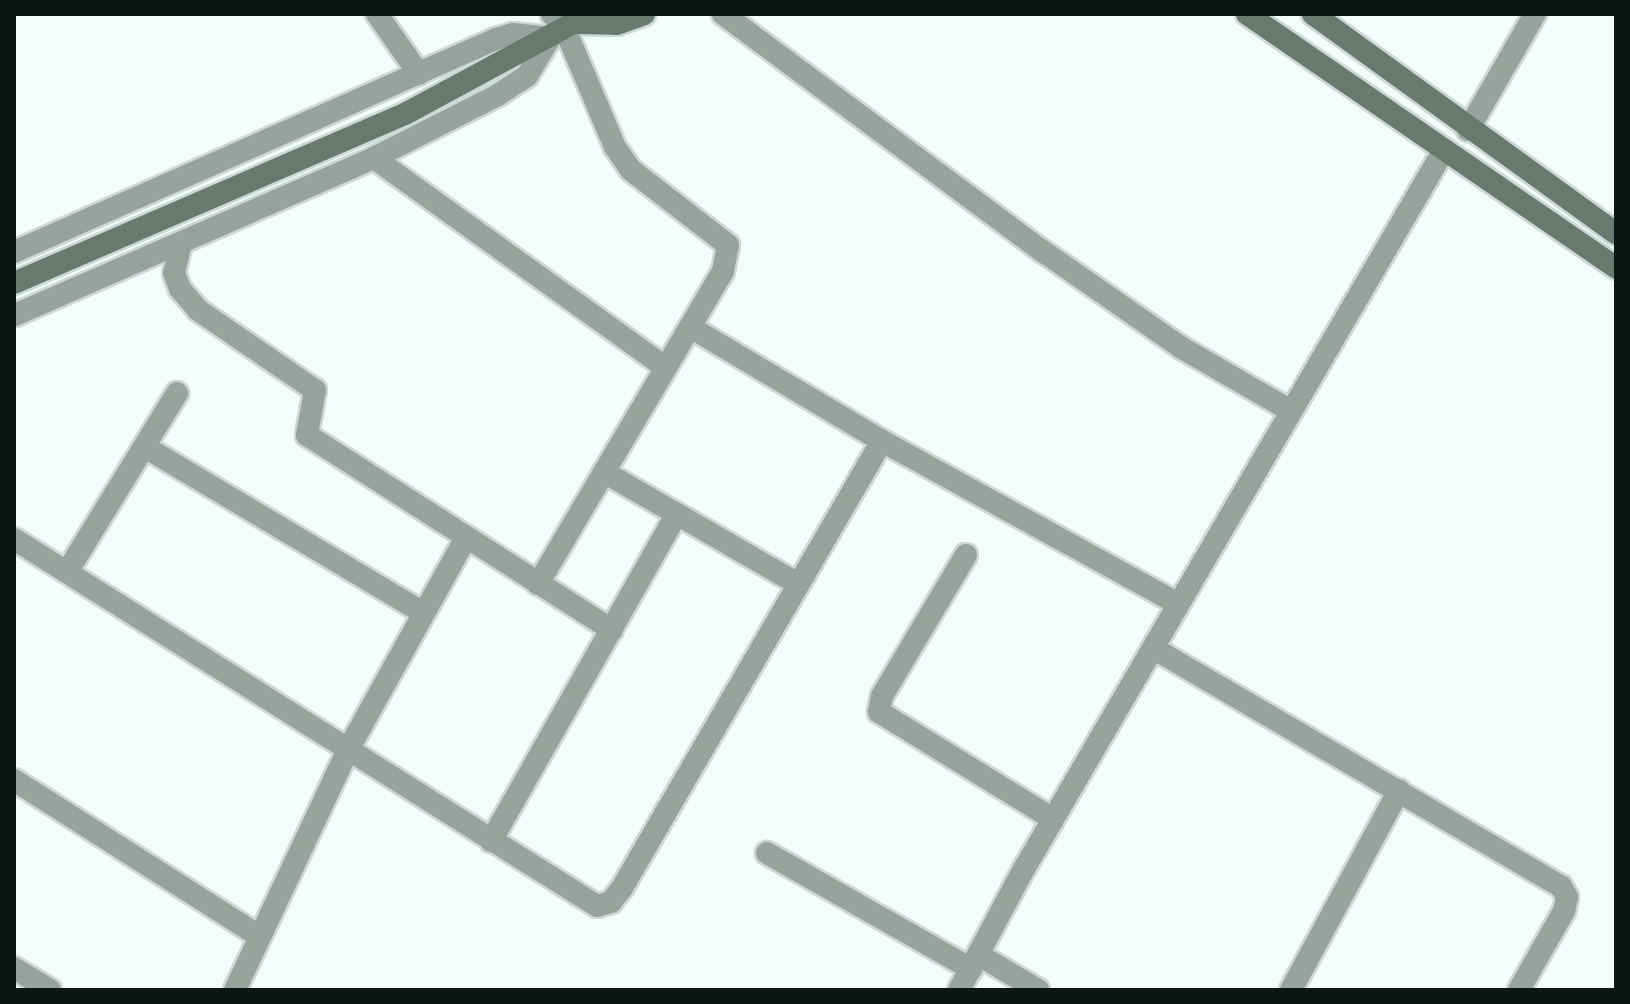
<!DOCTYPE html>
<html>
<head>
<meta charset="utf-8">
<style>
	body { margin:0 }
	#map { position:relative; width:1630px; height:1004px; overflow:hidden; background:#f1fefc; font-family:Georgia,serif }
	div>[style] { position:absolute }
	.roads { filter:drop-shadow(2px 0 #ccd9d7) drop-shadow(-2px 0 #ccd9d7) drop-shadow(0 2px #ccd9d7) drop-shadow(0 -2px #ccd9d7) }
	.minor>* { height:22px; margin:-11px; padding:0 11px; transform-origin:11px; border-radius:11px; background:#97a39d }
	.secondary>* { height:22px; margin:-11px; padding:0 11px; transform-origin:11px; border-radius:11px; background:#687970 }
	span { translate:-50% -50%; white-space:nowrap; text-align:center; line-height:1.15; -webkit-text-stroke:8px #fff; paint-order:stroke }
	.frame { position:absolute; inset:0; border:16px solid #0b1715; pointer-events:none }
</style>
</head>
<body>
<div id="map">
	<div class="roads">
		<div class="minor">
			<div style="left:377px;top:14px;width:73px;rotate:55deg"></div>
			<div style="left:723px;top:14px;width:400px;rotate:36.6deg"></div>
			<div style="left:1044px;top:252px;width:168px;rotate:34.8deg"></div>
			<div style="left:1182px;top:348px;width:126px;rotate:30deg"></div>
			<div style="left:1468px;top:130px;width:134px;rotate:-60deg"></div>
			<div style="left:374px;top:158px;width:358px;rotate:35.7deg"></div>
			<div style="left:181px;top:243px;width:31px;rotate:103deg"></div>
			<div style="left:174px;top:273px;width:17px;rotate:69deg"></div>
			<div style="left:180px;top:289px;width:28px;rotate:49deg"></div>
			<div style="left:198px;top:310px;width:142px;rotate:34.4deg"></div>
			<div style="left:315px;top:390px;width:46px;rotate:100.1deg"></div>
			<div style="left:307px;top:435px;width:362px;rotate:32.6deg"></div>
			<div style="left:14px;top:252px;width:527px;rotate:-23.84deg"></div>
			<div style="left:496px;top:39px;width:18px;rotate:-16deg"></div>
			<div style="left:513px;top:34px;width:37px;rotate:6deg"></div>
			<div style="left:550px;top:38px;width:44px;rotate:121.2deg"></div>
			<div style="left:527px;top:76px;width:35px;rotate:147deg"></div>
			<div style="left:498px;top:95px;width:139px;rotate:153.1deg"></div>
			<div style="left:374px;top:158px;width:393px;rotate:156.4deg"></div>
			<div style="left:690px;top:327px;width:223px;rotate:30.7deg"></div>
			<div style="left:882px;top:441px;width:338px;rotate:28.8deg"></div>
			<div style="left:145px;top:447px;width:324px;rotate:30.8deg"></div>
			<div style="left:604px;top:472px;width:222px;rotate:30deg"></div>
			<div style="left:14px;top:539px;width:689px;rotate:32.19deg"></div>
			<div style="left:597px;top:906px;width:15px;rotate:-16deg"></div>
			<div style="left:611px;top:902px;width:18px;rotate:-52deg"></div>
			<div style="left:622px;top:888px;width:517px;rotate:-59.82deg"></div>
			<div style="left:966px;top:555px;width:164px;rotate:120.8deg"></div>
			<div style="left:882px;top:696px;width:16px;rotate:101deg"></div>
			<div style="left:879px;top:712px;width:204px;rotate:31.6deg"></div>
			<div style="left:67px;top:572px;width:210px;rotate:-58.4deg"></div>
			<div style="left:538px;top:584px;width:364px;rotate:-59.4deg"></div>
			<div style="left:723px;top:271px;width:26px;rotate:-79deg"></div>
			<div style="left:728px;top:245px;width:123px;rotate:-142.3deg"></div>
			<div style="left:631px;top:170px;width:28px;rotate:-125deg"></div>
			<div style="left:615px;top:147px;width:128px;rotate:-113deg"></div>
			<div style="left:565px;top:29px;width:20px;rotate:-131deg"></div>
			<div style="left:1153px;top:648px;width:472px;rotate:30.3deg"></div>
			<div style="left:1561px;top:886px;width:13px;rotate:61deg"></div>
			<div style="left:1567px;top:897px;width:14px;rotate:102deg"></div>
			<div style="left:1564px;top:911px;width:91px;rotate:119.7deg"></div>
			<div style="left:14px;top:780px;width:290px;rotate:32.5deg"></div>
			<div style="left:491px;top:841px;width:376px;rotate:-60.4deg"></div>
			<div style="left:767px;top:853px;width:235px;rotate:29.6deg"></div>
			<div style="left:979px;top:955px;width:69px;rotate:30.7deg"></div>
			<div style="left:14px;top:968px;width:42px;rotate:31.4deg"></div>
			<div style="left:235px;top:990px;width:268px;rotate:-64.8deg"></div>
			<div style="left:349px;top:748px;width:238px;rotate:-60.9deg"></div>
			<div style="left:959px;top:990px;width:137px;rotate:-61.8deg"></div>
			<div style="left:1024px;top:869px;width:833px;rotate:-59.71deg"></div>
			<div style="left:1291px;top:990px;width:227px;rotate:-61.6deg"></div>
		</div>
		<div class="secondary">
			<div style="left:1247px;top:14px;width:448px;rotate:34.5deg"></div>
			<div style="left:1313px;top:14px;width:374px;rotate:35.9deg"></div>
			<div style="left:578px;top:23px;width:39px;rotate:1deg"></div>
			<div style="left:617px;top:24px;width:29px;rotate:-20deg"></div>
			<div style="left:14px;top:283px;width:426px;rotate:-23.4deg"></div>
			<div style="left:405px;top:114px;width:210px;rotate:-28.4deg"></div>
		</div>
	</div>
	<div class="frame"></div>
</div>
</body>
</html>
